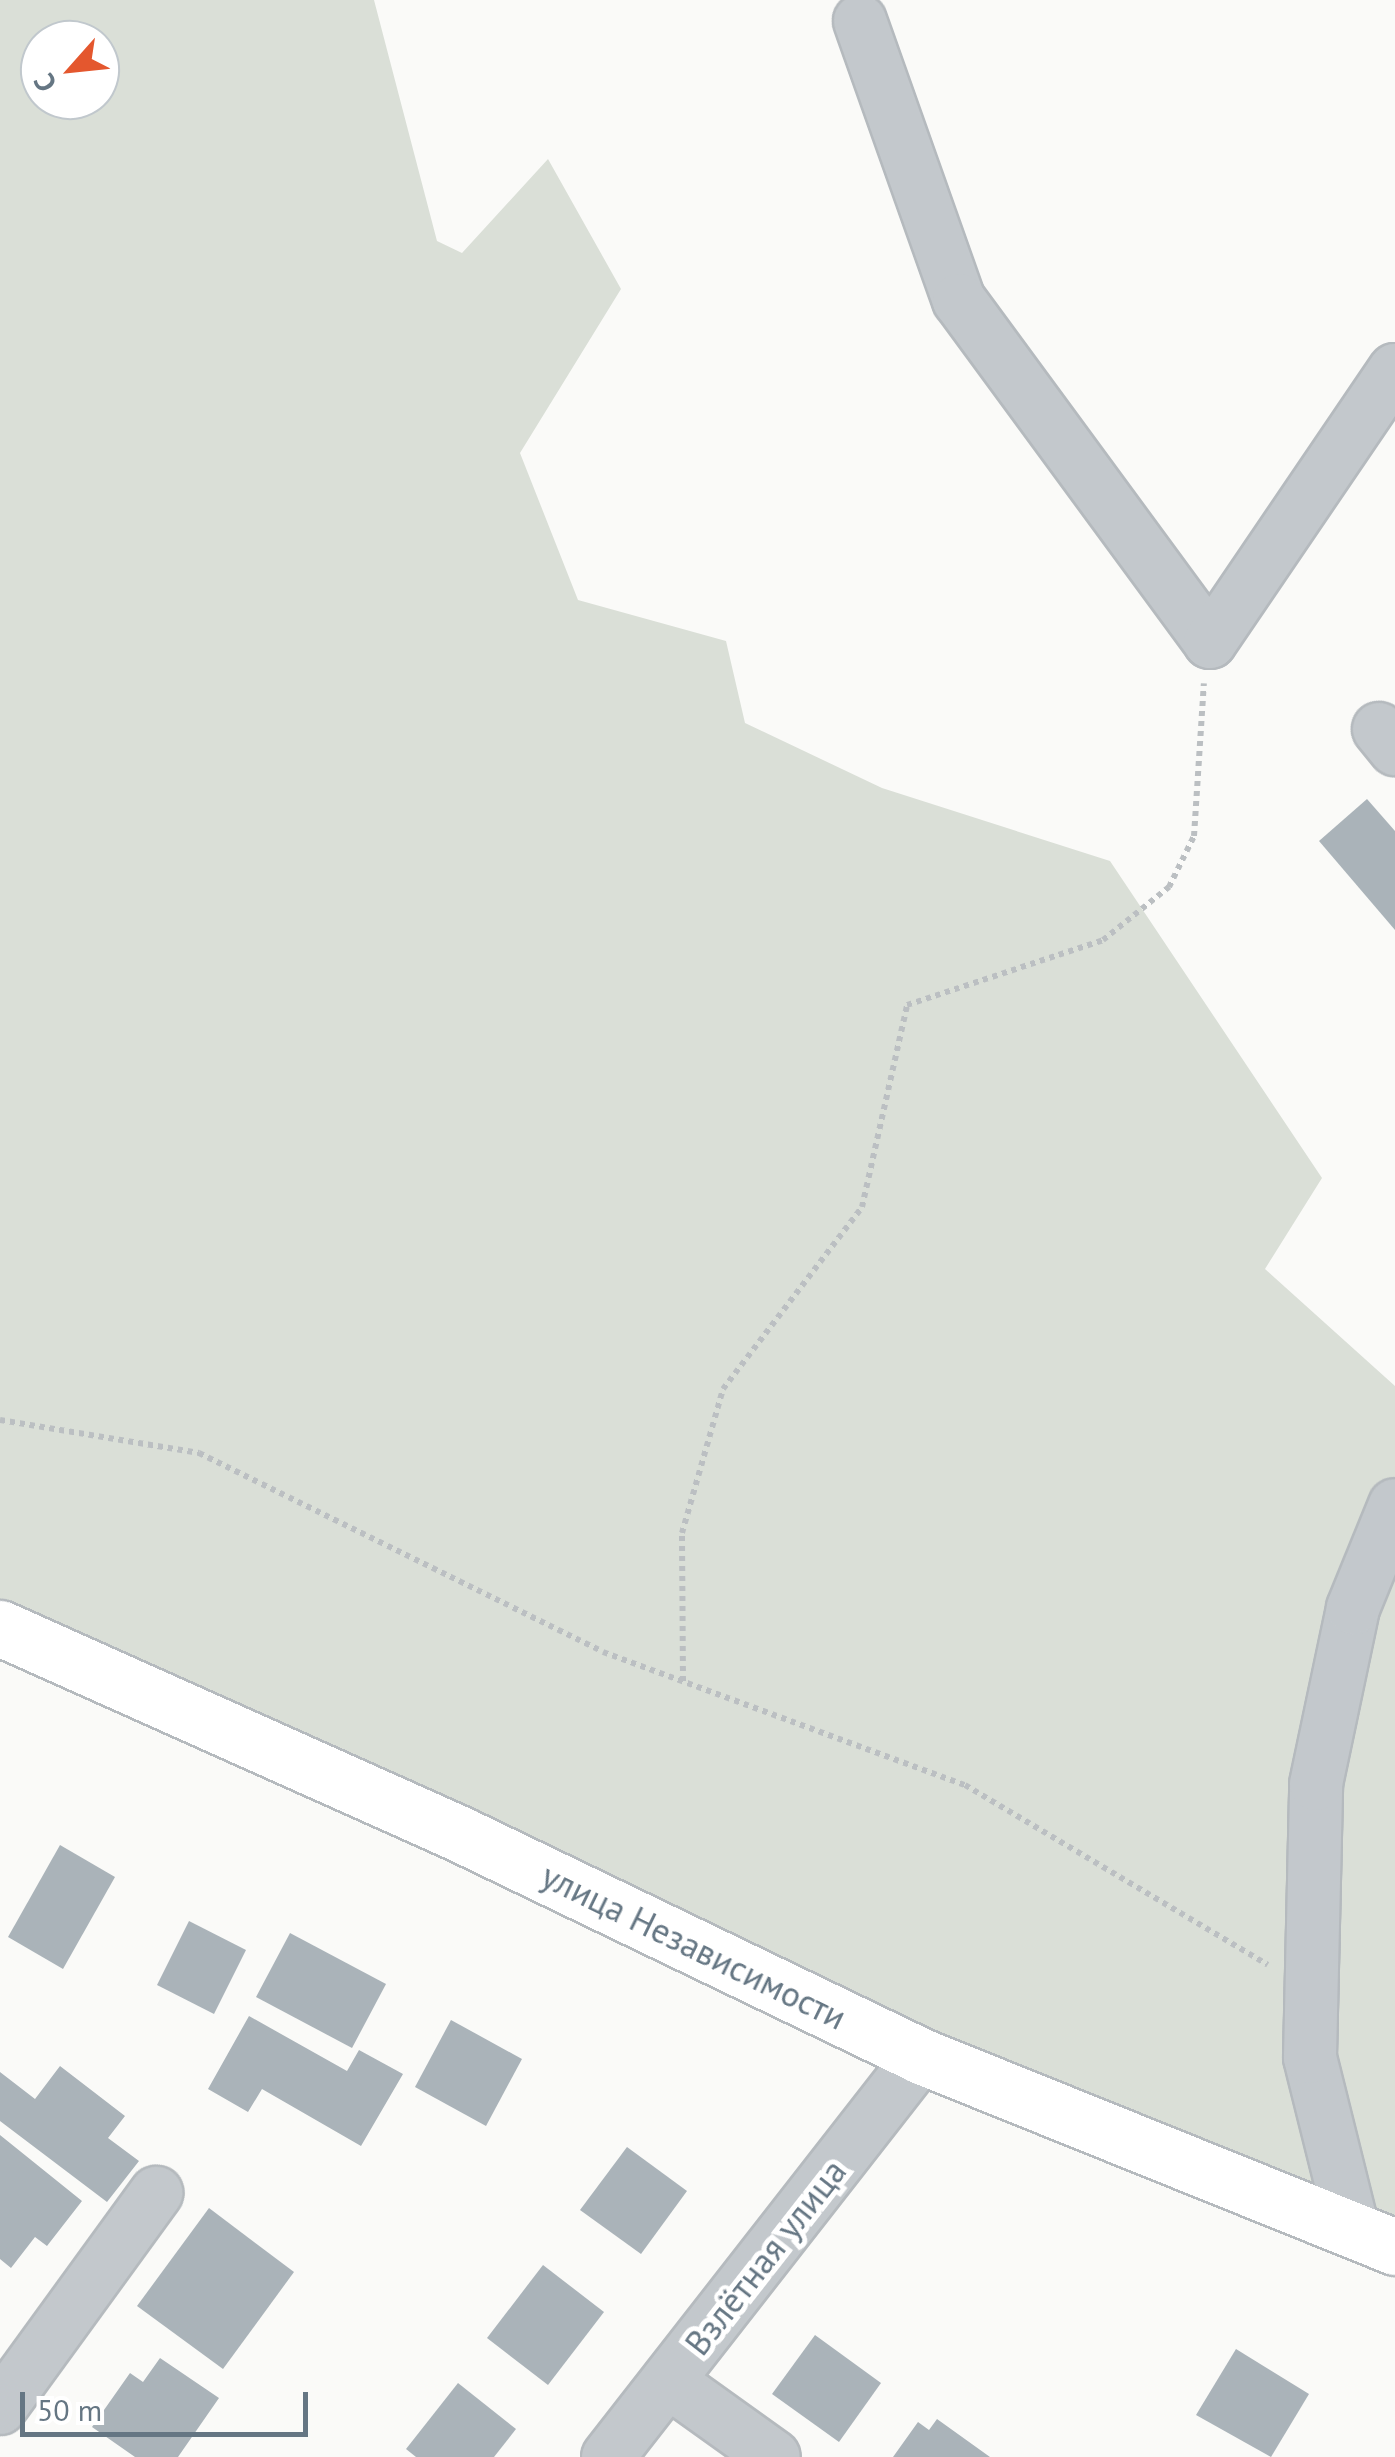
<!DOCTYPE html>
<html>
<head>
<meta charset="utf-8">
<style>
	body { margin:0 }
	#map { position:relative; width:1395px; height:2457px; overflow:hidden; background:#fafaf8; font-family:"PT Sans",sans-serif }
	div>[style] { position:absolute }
	.green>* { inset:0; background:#dadfd7 }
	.building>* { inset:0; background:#aab3b9 }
	.path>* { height:6px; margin-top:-3px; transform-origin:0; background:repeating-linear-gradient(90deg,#bbbfc2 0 5px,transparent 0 10px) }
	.roads { filter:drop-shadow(2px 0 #b5babe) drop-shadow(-2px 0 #b5babe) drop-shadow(0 2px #b5babe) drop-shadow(0 -2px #b5babe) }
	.minor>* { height:52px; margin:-26px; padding:0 26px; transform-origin:26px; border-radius:26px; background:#c3c8cc }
	.major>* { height:55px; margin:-27.5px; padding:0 27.5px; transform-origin:27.5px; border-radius:27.5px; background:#fff }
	span { translate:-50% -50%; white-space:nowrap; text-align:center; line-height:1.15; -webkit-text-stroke:10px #fff; paint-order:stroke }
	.street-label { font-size:35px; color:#657683 }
	.north { position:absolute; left:20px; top:20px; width:100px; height:100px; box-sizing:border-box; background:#fff; border:2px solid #c1c8cd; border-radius:50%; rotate:243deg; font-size:28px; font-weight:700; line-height:40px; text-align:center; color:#657683 }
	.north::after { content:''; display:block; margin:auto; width:35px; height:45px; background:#e4572e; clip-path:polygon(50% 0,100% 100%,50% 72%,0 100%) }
	.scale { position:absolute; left:20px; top:2392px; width:288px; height:45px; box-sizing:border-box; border:5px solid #657683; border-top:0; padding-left:12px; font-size:30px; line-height:35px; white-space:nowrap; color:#657683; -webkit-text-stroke:8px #fff; paint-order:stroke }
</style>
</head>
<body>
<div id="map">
	<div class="green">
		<div style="clip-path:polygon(evenodd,0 0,374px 0,437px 241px,462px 253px,548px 159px,621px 289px,520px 453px,578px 600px,726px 641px,745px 723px,882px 788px,1110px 861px,1322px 1178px,1265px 1269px,1395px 1386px,1395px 2228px,921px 2056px,0 1600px,0 0,40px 40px,100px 40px,100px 100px,40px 100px,40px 40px)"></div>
	</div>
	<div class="building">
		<div style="clip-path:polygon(1367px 799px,1395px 831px,1395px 930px,1319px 841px)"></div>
		<div style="clip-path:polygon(60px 1845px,115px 1877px,63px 1969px,8px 1937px)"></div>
		<div style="clip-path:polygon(189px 1921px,246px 1950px,214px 2014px,157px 1985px)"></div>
		<div style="clip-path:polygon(290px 1933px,386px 1984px,352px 2048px,256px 1997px)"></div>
		<div style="clip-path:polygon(249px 2016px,347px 2071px,359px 2050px,403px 2074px,361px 2146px,262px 2089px,248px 2112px,208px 2089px)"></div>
		<div style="clip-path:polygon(451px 2020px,522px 2059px,486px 2126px,415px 2087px)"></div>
		<div style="clip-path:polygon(60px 2066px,125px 2116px,108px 2138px,139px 2161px,107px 2202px,0 2121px,0 2072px,35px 2099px)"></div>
		<div style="clip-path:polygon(0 2135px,82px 2201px,47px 2246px,35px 2237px,11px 2268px,0 2259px)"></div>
		<div style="clip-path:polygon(627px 2147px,687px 2191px,641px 2254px,580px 2210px)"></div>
		<div style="clip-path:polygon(209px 2208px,294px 2272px,223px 2369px,137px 2306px)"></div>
		<div style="clip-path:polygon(543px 2265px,604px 2312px,548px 2385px,487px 2338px)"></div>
		<div style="clip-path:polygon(815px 2335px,881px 2383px,839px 2442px,772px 2394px)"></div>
		<div style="clip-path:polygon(1236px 2349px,1309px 2394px,1271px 2457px,1196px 2415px)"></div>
		<div style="clip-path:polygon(160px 2358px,219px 2398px,178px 2457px,135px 2457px,92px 2427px,130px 2373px,143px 2382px)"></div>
		<div style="clip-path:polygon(458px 2383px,516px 2429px,494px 2457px,416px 2457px,406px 2449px)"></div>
		<div style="clip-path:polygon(937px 2419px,990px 2457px,893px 2457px,918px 2422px,929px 2430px)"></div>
	</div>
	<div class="path">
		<div style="left:0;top:1420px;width:202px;rotate:9.4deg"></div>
		<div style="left:199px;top:1453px;width:450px;rotate:26.2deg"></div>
		<div style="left:603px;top:1652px;width:386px;rotate:20.2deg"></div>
		<div style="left:965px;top:1785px;width:352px;rotate:30.7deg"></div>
		<div style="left:683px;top:1681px;width:148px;rotate:-90.4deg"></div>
		<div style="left:682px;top:1533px;width:150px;rotate:-74.1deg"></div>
		<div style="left:723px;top:1389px;width:229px;rotate:-52.6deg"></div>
		<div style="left:862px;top:1207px;width:207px;rotate:-77.4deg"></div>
		<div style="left:907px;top:1005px;width:206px;rotate:-18.3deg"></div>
		<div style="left:1103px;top:940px;width:85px;rotate:-38.8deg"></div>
		<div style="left:1169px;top:887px;width:57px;rotate:-63.9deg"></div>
		<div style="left:1194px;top:836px;width:153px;rotate:-86.3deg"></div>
	</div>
	<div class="roads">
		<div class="minor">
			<div style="left:860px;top:21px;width:296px;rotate:70.5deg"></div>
			<div style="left:959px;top:300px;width:424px;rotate:53.7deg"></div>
			<div style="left:1210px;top:642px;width:329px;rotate:-55.8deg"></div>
			<div style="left:1379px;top:729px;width:26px;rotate:51deg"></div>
			<div style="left:1353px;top:2230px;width:178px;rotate:-104deg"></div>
			<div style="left:1310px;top:2057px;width:273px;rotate:-88.7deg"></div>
			<div style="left:1316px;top:1784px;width:180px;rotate:-78.1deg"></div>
			<div style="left:1353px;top:1608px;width:111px;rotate:-67.8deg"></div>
			<div style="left:668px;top:2381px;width:130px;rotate:35.6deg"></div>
			<div style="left:0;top:2408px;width:266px;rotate:-54deg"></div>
			<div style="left:608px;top:2457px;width:509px;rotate:-52.03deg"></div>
		</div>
		<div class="major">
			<div style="left:0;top:1628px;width:504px;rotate:24.12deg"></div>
			<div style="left:460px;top:1834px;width:512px;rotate:25.71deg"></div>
			<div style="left:921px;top:2056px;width:511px;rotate:21.95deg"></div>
		</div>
	</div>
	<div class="street-label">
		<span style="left:694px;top:1946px;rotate:26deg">улица Независимости</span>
		<span style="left:765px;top:2257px;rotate:-52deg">Взлётная улица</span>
	</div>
	<div class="north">С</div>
	<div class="scale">50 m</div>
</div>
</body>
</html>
